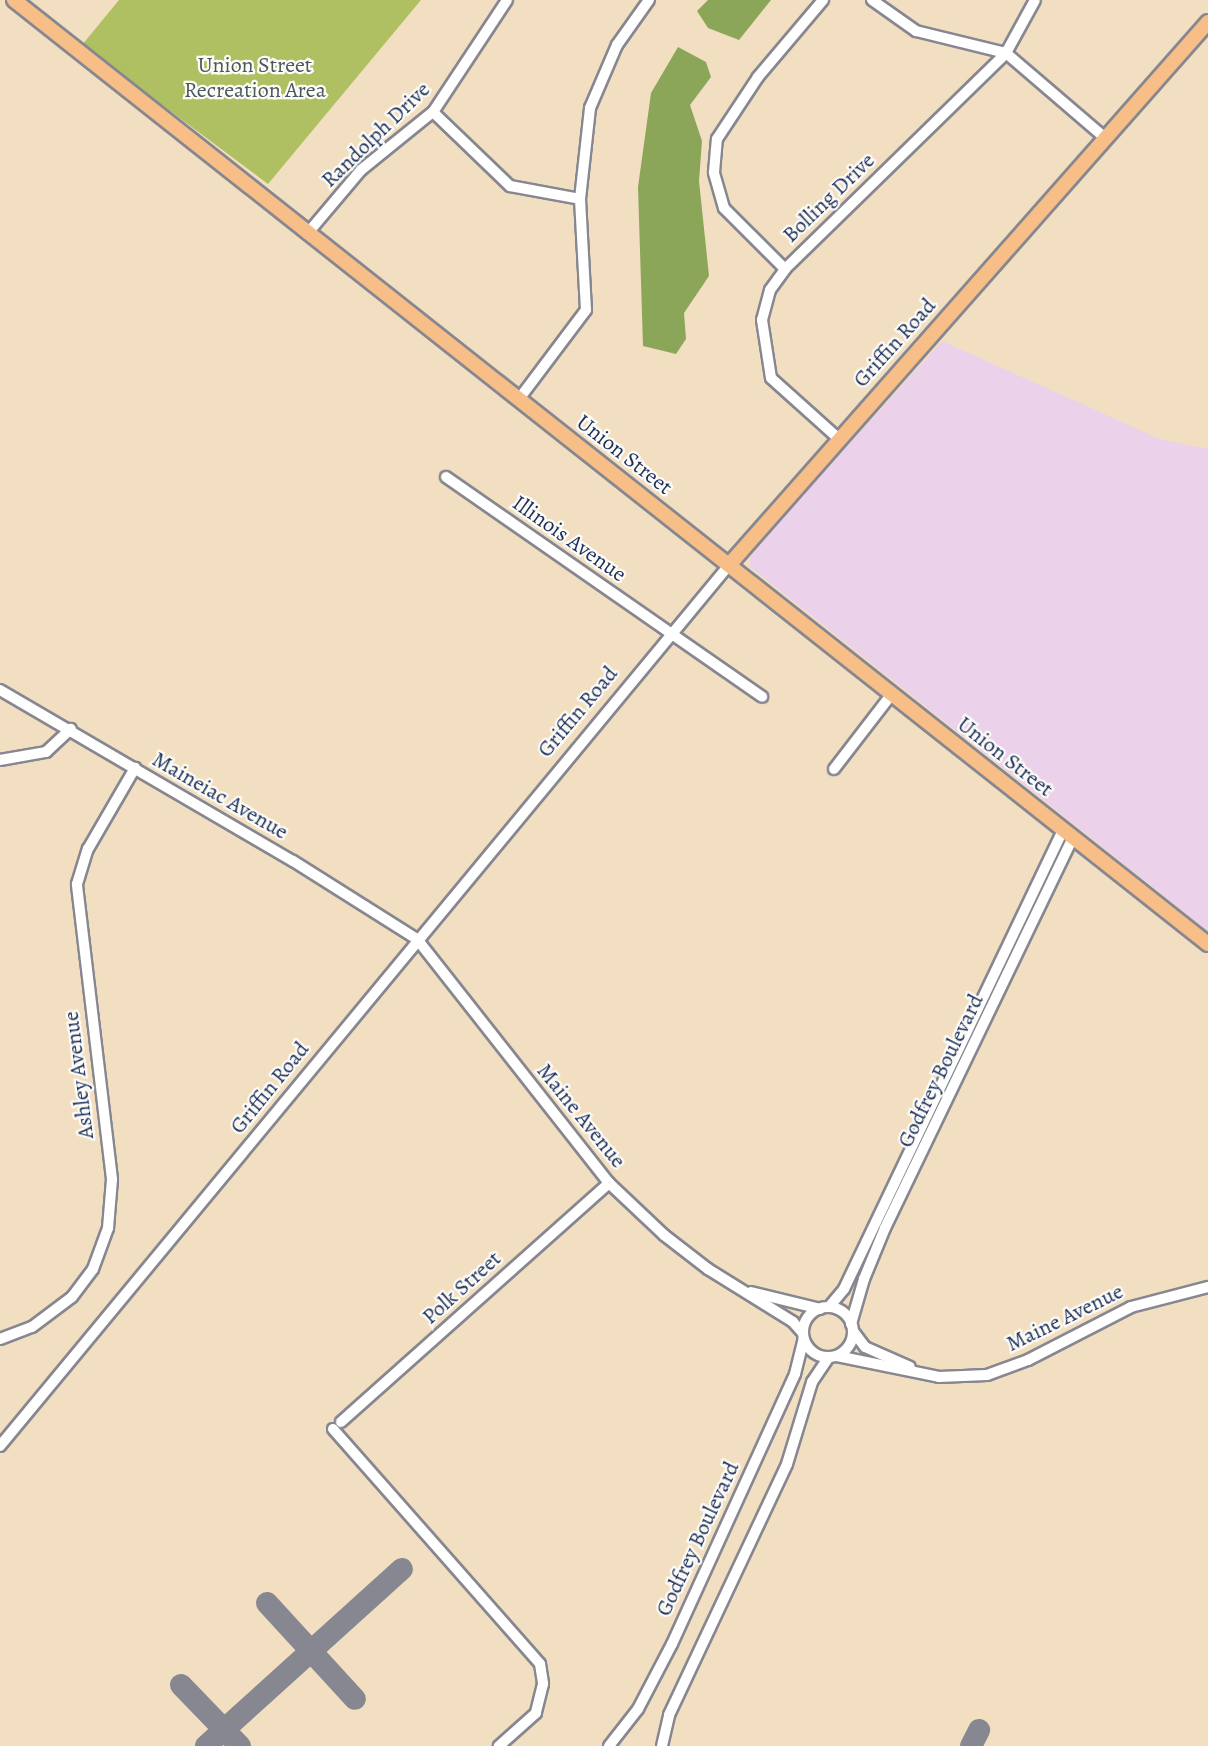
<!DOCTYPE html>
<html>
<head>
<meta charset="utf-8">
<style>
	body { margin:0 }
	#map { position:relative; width:1208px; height:1746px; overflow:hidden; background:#f2dfc1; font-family:Alegreya,serif }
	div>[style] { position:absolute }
	.built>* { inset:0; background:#ecd1ea }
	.green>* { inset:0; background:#afc063 }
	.forest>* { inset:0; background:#8ba659 }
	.taxiway>* { height:22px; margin:-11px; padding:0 11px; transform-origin:11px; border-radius:11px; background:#868790 }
	.roads { filter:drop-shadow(2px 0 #868790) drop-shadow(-2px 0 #868790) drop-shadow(0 2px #868790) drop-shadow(0 -2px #868790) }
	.minor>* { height:10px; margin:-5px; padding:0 5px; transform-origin:5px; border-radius:5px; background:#fff }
	.minor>.ring { margin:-5px; padding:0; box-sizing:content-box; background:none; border:10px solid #fff; border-radius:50% }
	.major>* { height:14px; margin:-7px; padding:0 7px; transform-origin:7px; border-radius:7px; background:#f7be88 }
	span { translate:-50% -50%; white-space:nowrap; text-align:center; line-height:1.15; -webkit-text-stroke:4.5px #fdfcf7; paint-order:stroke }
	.park-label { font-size:22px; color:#475a60 }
	.street-label { font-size:22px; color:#1b2f5e }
</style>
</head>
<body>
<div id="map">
	<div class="built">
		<div style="clip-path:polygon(942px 341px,1160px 439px,1208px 449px,1208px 931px,749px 566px,752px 552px)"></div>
	</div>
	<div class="green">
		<div style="clip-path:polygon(119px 0,421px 0,268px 184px,82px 45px)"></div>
	</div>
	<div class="forest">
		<div style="clip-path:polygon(708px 0,771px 0,739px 40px,708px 28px,697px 11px)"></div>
		<div style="clip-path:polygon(678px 47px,706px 62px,711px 77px,690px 105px,702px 141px,699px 181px,709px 276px,684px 313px,686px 339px,676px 354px,643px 346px,638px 187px,651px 93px)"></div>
	</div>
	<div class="taxiway">
		<div style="left:267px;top:1603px;width:130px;rotate:47.5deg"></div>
		<div style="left:181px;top:1685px;width:85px;rotate:46deg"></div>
		<div style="left:206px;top:1746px;width:264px;rotate:-42.1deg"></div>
		<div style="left:971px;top:1746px;width:18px;rotate:-63deg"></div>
	</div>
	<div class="roads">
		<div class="minor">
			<div style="left:872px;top:0;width:54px;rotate:35.2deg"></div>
			<div style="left:916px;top:31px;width:93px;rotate:13.7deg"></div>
			<div style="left:1006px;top:53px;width:130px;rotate:40.6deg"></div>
			<div style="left:433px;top:112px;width:107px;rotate:43.9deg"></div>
			<div style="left:510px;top:186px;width:71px;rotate:10.5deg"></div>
			<div style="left:307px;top:234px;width:84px;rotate:-49.8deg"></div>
			<div style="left:361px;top:170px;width:92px;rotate:-38.9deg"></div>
			<div style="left:433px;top:112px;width:134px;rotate:-56.5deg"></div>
			<div style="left:785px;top:269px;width:86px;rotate:-135deg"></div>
			<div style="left:724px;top:208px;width:37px;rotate:-106deg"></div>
			<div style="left:714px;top:172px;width:33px;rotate:-85deg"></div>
			<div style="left:717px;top:139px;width:74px;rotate:-56.5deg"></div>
			<div style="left:758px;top:77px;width:101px;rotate:-49.8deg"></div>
			<div style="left:519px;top:399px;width:111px;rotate:-53deg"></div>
			<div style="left:586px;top:310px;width:111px;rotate:-93.1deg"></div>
			<div style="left:580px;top:199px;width:92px;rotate:-83.7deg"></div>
			<div style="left:590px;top:108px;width:69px;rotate:-66.8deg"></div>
			<div style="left:617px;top:45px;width:55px;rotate:-54.6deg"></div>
			<div style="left:839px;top:439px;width:91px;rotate:-138.1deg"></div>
			<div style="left:771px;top:378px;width:59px;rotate:-98.8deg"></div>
			<div style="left:762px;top:320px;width:31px;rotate:-75deg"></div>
			<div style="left:770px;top:290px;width:26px;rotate:-54deg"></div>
			<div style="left:785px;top:269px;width:309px;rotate:-44.3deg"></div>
			<div style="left:1006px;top:53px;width:60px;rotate:-61.3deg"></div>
			<div style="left:446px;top:477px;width:385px;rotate:34.8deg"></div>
			<div style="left:0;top:690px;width:339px;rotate:30.3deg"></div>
			<div style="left:293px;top:861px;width:146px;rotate:32.2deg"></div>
			<div style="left:417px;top:939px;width:310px;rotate:51.8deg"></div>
			<div style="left:609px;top:1183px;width:76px;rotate:43.4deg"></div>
			<div style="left:664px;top:1235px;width:56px;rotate:37.7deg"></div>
			<div style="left:708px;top:1269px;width:100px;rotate:31.9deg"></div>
			<div style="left:793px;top:1322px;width:15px;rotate:48deg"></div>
			<div style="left:0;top:760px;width:47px;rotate:-9.9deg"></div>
			<div style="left:46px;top:752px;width:34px;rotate:-43deg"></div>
			<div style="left:834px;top:769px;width:93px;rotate:-52.4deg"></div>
			<div style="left:751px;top:1292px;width:71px;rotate:13.8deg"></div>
			<div style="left:829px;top:1307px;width:23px;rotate:-50deg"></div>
			<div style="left:844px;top:1289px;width:509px;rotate:-64.49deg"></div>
			<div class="ring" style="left:803px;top:1307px;width:40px;height:40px"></div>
			<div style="left:851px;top:1324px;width:47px;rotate:-73.9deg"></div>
			<div style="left:864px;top:1279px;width:55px;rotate:-67.6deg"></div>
			<div style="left:885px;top:1228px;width:433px;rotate:-64.3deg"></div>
			<div style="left:853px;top:1331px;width:20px;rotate:53deg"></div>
			<div style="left:865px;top:1347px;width:49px;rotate:24deg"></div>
			<div style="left:0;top:1339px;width:34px;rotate:-21deg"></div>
			<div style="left:32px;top:1327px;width:50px;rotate:-36.9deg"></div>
			<div style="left:72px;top:1297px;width:35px;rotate:-53deg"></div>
			<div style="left:93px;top:1269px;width:44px;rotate:-69.9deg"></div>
			<div style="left:108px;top:1228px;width:49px;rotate:-85.3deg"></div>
			<div style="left:112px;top:1179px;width:297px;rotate:-96.8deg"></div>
			<div style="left:77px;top:884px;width:37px;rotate:-73deg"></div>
			<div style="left:88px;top:849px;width:94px;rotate:-59.9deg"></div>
			<div style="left:837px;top:1356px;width:104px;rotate:11.6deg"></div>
			<div style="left:939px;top:1377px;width:48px;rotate:-2.4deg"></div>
			<div style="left:987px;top:1375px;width:44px;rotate:-20.1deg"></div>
			<div style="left:1028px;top:1360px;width:116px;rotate:-27.2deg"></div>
			<div style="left:1131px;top:1307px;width:80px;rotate:-14.6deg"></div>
			<div style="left:341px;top:1422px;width:359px;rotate:-41.7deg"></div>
			<div style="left:333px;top:1429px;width:313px;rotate:48.6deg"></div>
			<div style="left:540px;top:1664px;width:20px;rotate:81deg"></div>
			<div style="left:543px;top:1684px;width:30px;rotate:104deg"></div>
			<div style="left:536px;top:1713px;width:50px;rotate:138.3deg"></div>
			<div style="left:0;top:1446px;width:1144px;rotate:-50.39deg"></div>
			<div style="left:609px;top:1746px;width:47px;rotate:-51.9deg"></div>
			<div style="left:638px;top:1709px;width:73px;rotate:-62.4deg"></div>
			<div style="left:672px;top:1644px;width:297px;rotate:-65.5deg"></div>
			<div style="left:795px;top:1374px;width:36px;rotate:-76deg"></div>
			<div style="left:662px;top:1746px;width:32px;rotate:-77deg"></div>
			<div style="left:669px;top:1715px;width:277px;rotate:-64.8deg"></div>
			<div style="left:787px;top:1464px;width:86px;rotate:-73deg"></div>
			<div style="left:812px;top:1382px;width:30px;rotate:-56deg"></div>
		</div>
		<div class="major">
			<div style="left:14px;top:0;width:1522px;rotate:38.33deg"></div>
			<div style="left:729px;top:565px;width:724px;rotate:-48.58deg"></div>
		</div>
	</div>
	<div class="park-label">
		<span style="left:255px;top:78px">Union Street<br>Recreation Area</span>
	</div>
	<div class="street-label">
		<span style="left:376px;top:135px;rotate:-44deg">Randolph Drive</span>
		<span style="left:829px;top:198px;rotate:-44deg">Bolling Drive</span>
		<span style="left:895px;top:343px;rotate:-48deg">Griffin Road</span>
		<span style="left:624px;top:455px;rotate:38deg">Union Street</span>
		<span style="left:569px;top:539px;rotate:35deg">Illinois Avenue</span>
		<span style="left:578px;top:712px;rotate:-50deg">Griffin Road</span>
		<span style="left:1005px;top:757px;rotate:38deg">Union Street</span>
		<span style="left:220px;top:796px;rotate:30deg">Maineiac Avenue</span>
		<span style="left:941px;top:1071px;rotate:-64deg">Godfrey Boulevard</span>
		<span style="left:79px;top:1075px;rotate:-97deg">Ashley Avenue</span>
		<span style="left:270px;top:1088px;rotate:-51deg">Griffin Road</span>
		<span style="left:581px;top:1116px;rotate:51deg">Maine Avenue</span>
		<span style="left:462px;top:1288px;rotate:-42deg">Polk Street</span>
		<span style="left:1065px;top:1318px;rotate:-26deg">Maine Avenue</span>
		<span style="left:698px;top:1539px;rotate:-65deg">Godfrey Boulevard</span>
	</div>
</div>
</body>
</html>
